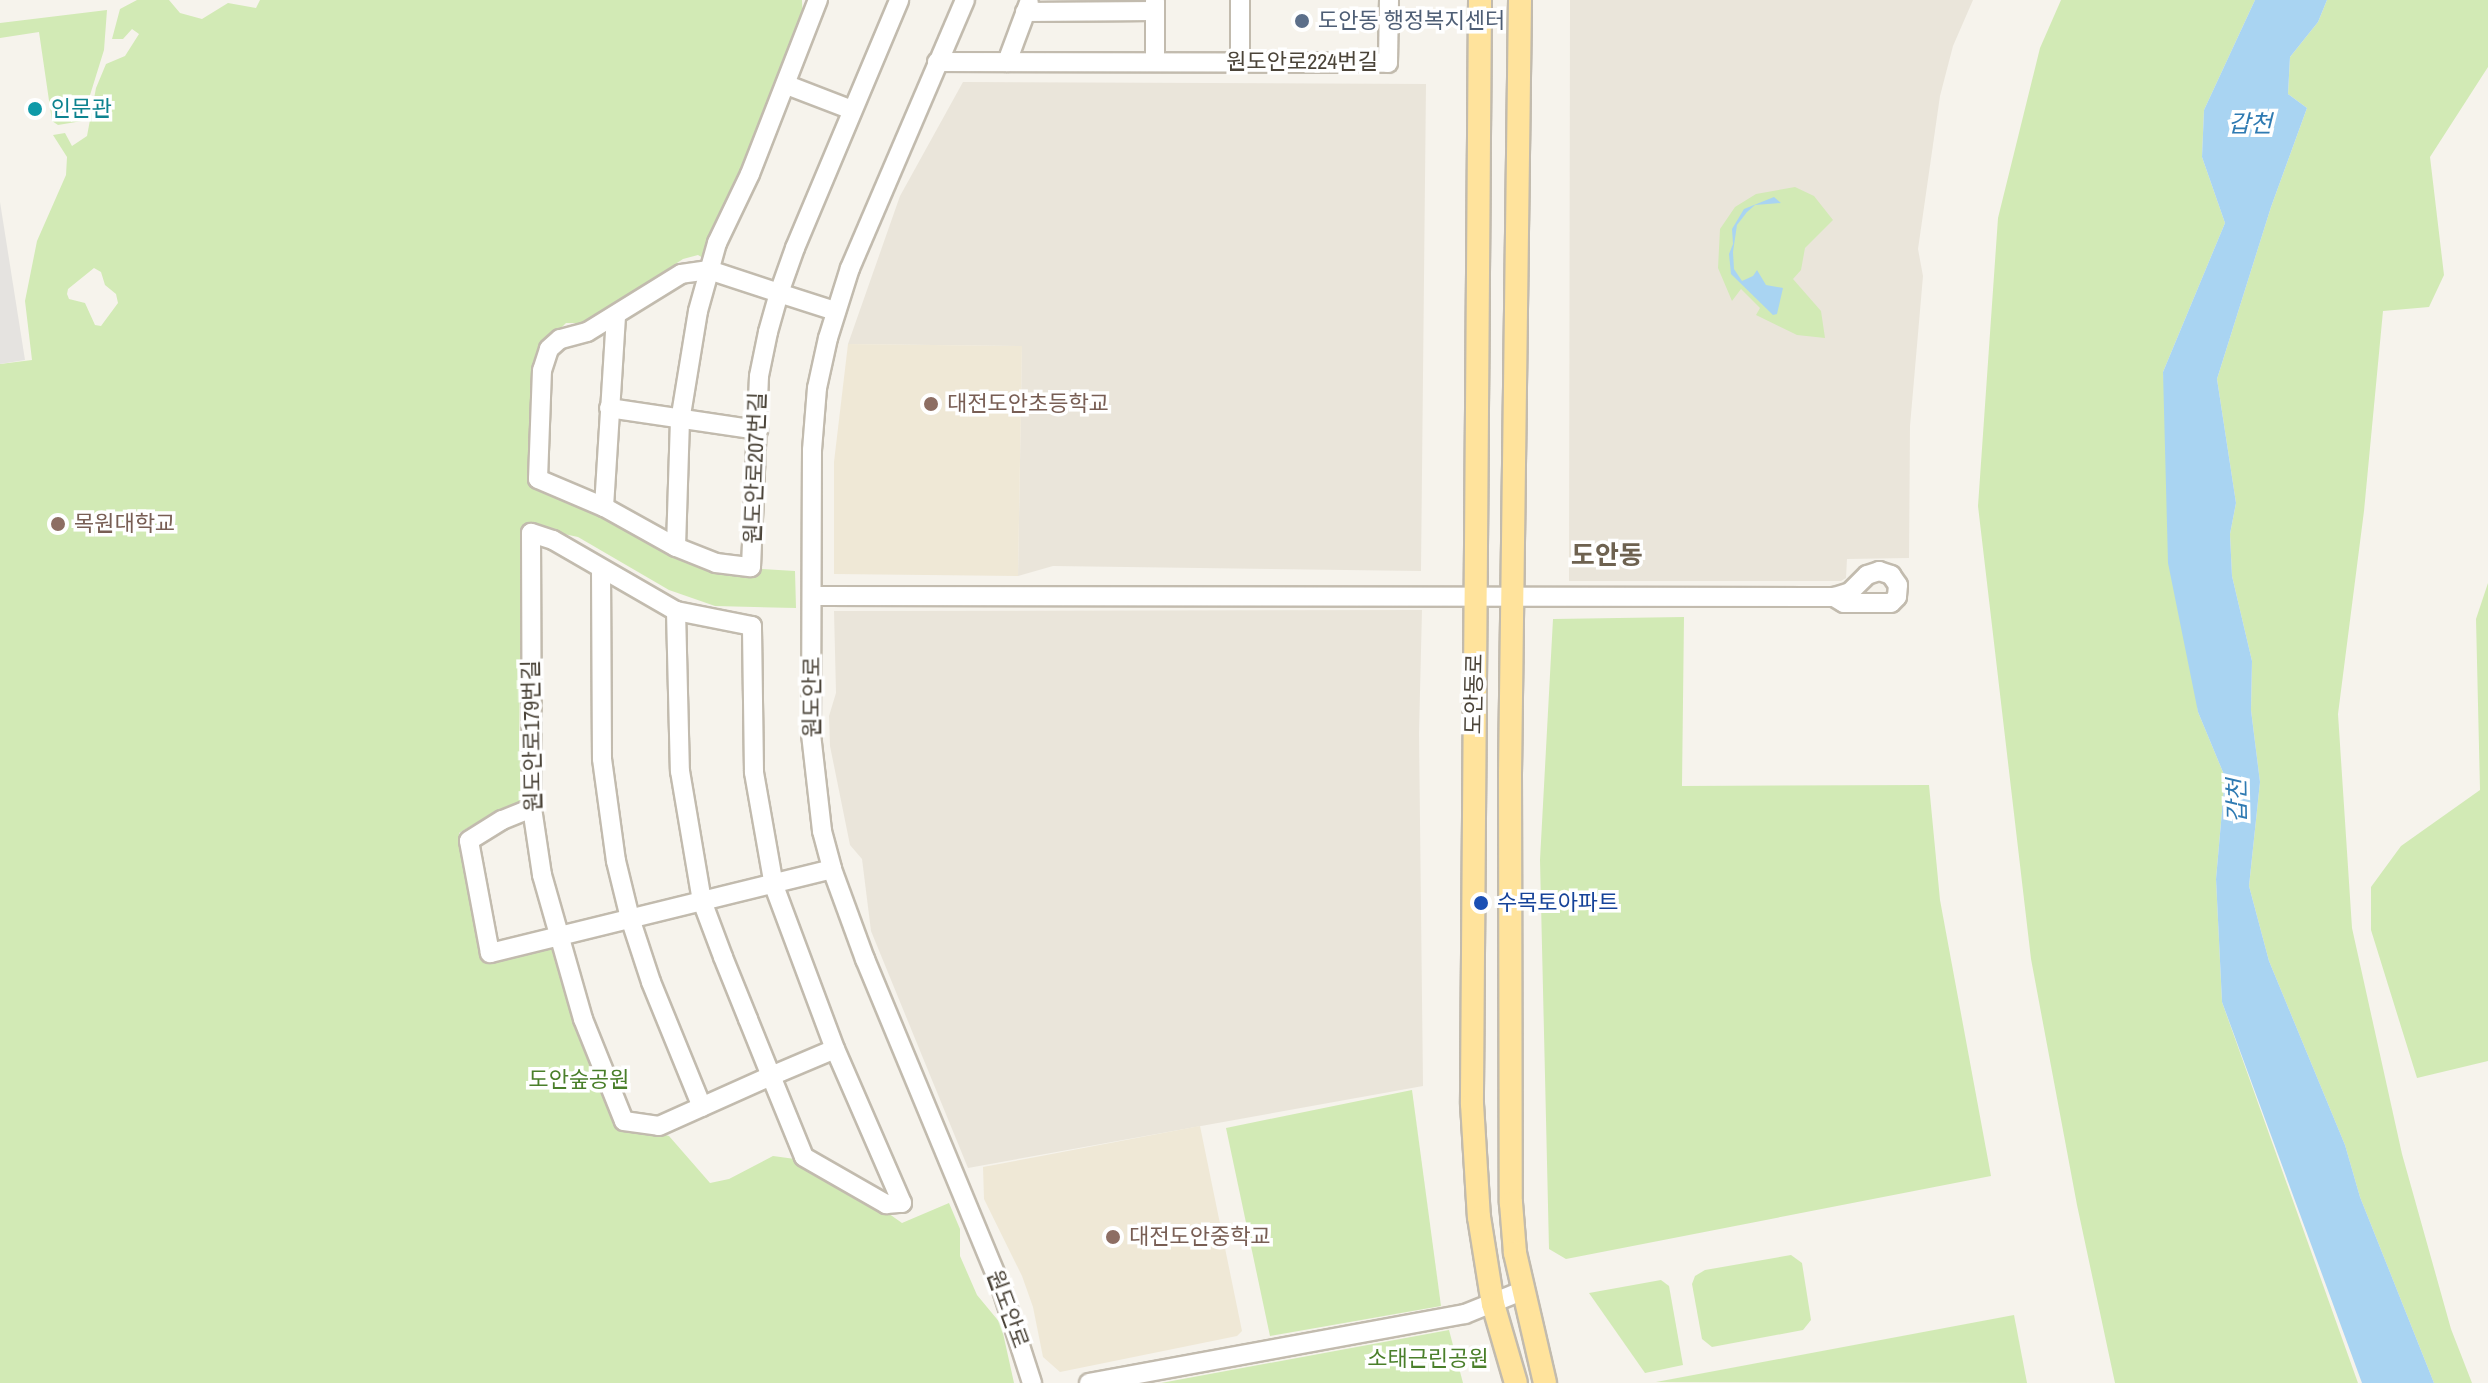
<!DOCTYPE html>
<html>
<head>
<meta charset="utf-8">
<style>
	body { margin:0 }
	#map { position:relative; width:2488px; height:1383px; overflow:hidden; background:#f6f3ec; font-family:"Archivo Narrow","Noto Sans KR",sans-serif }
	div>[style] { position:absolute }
	.residential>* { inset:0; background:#eae5da }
	.education>* { inset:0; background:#efe8d6 }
	.green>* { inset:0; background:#d2eab5 }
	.parking>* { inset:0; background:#e5e3e0 }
	.water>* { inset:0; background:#a9d4f2 }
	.roads { filter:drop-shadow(2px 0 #c2bbae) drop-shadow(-2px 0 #c2bbae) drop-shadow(0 2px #c2bbae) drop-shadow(0 -2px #c2bbae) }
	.minor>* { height:18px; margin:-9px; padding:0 9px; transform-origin:9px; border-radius:9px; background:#fff }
	.major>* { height:22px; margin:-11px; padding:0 11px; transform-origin:11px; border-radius:11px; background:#ffe39c }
	.dots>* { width:22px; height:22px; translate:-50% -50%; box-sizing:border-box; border:4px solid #fff; border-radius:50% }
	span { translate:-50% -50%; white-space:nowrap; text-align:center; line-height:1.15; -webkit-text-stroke:7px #fff; paint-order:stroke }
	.service-label { font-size:22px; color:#4e5e75 }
	.left { translate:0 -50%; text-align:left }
	.street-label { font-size:22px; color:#4b4439 }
	.culture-label { font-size:22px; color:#0d838f }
	.education-label { font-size:22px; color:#785e54 }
	.transit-label { font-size:22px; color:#164399 }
	.park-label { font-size:22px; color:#4a7f2a }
	.water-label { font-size:24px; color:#2e7ab2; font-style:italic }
	.quarter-label { font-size:26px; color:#6e6250; font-weight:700 }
</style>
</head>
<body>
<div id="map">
	<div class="residential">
		<div style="clip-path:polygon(1570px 0,1973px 0,1953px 46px,1940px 96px,1918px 249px,1923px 276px,1910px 426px,1909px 558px,1847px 559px,1846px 578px,1841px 581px,1569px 581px)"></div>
		<div style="clip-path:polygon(963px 82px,1426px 84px,1421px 571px,1053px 566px,1018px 576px,1022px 346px,848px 344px,900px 196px)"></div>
		<div style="clip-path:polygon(1422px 610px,1419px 733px,1423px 1086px,968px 1168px,871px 931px,862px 859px,850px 845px,830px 746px,829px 716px,836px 693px,834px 611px)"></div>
	</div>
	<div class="education">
		<div style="clip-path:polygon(848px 344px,1022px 346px,1018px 576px,834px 574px,834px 462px)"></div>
		<div style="clip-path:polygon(1200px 1126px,1242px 1331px,1237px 1336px,1060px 1372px,1043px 1357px,1033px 1307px,1022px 1276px,984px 1199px,983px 1167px)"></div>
	</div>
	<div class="green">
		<div style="clip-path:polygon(evenodd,137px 0,169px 0,180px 13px,202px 19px,228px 3px,256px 8px,260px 0,802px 0,803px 23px,713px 252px,703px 258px,698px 255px,683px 259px,586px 323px,566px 323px,543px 346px,538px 481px,716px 566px,795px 571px,796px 608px,715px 606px,669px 590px,578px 537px,522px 525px,519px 749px,523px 797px,516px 808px,498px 810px,459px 833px,481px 949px,489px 963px,551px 942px,557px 947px,622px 1122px,669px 1136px,710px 1183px,729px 1179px,773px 1156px,795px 1159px,847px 1184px,902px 1223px,949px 1203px,960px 1229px,960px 1256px,977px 1295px,1001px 1324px,1014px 1383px,0 1383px,0 364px,32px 360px,25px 301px,37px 241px,66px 175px,67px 157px,53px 135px,65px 133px,72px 146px,87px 136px,96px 88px,106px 64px,125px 56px,139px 34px,132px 29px,123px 39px,112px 39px,120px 9px,137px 0,94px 268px,101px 272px,105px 285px,116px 294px,118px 303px,101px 326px,95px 325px,85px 303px,69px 299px,67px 294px,68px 289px,94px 268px)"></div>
		<div style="clip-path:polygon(2061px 0,2255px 0,2204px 110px,2202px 157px,2225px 223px,2163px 372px,2198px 712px,2225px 777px,2216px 879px,2222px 1002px,2358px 1383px,2115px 1383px,2077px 1205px,2031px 959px,1978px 506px,1998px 218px,2040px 48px)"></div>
		<div style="clip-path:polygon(2327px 0,2488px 0,2488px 67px,2430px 157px,2444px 275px,2429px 307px,2383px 311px,2364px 511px,2338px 714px,2352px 928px,2402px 1154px,2451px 1329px,2472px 1383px,2434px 1383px,2360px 1197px,2345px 1145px,2269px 961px,2249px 886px,2260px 782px,2251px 710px,2252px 661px,2232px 576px,2230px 534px,2236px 503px,2217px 379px,2271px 207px,2307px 108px,2288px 94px,2290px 57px,2318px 22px)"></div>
		<div style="clip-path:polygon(107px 10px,104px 50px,82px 121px,58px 125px,52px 121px,39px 32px,0 38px,0 23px)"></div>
		<div style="clip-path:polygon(1795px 187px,1814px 196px,1833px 220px,1805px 248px,1801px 270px,1793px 279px,1821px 311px,1825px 338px,1797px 335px,1756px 315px,1760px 308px,1741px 289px,1732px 301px,1718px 268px,1720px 229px,1735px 207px,1756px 194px)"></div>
		<div style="clip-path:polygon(2488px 583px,2488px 1061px,2417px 1078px,2371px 930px,2371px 887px,2401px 846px,2480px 790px,2476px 619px)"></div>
		<div style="clip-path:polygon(1684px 617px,1682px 786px,1929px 785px,1940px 900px,1991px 1176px,1566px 1259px,1549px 1249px,1540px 860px,1553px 619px)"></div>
		<div style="clip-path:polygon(1412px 1090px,1441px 1306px,1270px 1336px,1226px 1128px)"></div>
		<div style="clip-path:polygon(1791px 1255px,1802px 1263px,1811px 1320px,1803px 1330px,1712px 1347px,1702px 1339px,1692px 1284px,1695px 1276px,1705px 1270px)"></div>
		<div style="clip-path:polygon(1661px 1280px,1669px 1286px,1683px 1365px,1645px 1373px,1589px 1293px)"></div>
		<div style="clip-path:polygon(2014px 1315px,2027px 1383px,1656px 1382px)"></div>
		<div style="clip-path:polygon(1449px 1330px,1463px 1383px,1161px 1383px)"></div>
	</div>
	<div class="parking">
		<div style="clip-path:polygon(0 202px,25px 360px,0 364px)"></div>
	</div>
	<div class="water">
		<div style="clip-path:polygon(2255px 0,2327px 0,2318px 22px,2290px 57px,2288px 94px,2307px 108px,2271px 207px,2217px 379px,2236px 503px,2230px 534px,2232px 576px,2252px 661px,2251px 710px,2260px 782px,2249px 886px,2269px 961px,2345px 1145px,2360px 1197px,2434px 1383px,2362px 1383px,2222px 1002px,2216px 879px,2225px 777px,2198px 712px,2168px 563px,2163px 372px,2225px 223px,2202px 157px,2204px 110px)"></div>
		<div style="clip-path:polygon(1774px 197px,1781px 203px,1755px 205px,1747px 212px,1737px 225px,1733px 252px,1734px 269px,1742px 281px,1753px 276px,1757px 270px,1766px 285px,1783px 288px,1777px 314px,1773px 315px,1731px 274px,1729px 254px,1733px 244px,1732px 229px,1744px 209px)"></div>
	</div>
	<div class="roads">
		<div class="minor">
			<div style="left:965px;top:0;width:292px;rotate:113.2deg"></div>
			<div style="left:850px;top:268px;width:73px;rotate:107.4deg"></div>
			<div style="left:828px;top:338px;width:51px;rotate:102.4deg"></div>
			<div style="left:817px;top:388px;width:62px;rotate:94.6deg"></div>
			<div style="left:812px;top:450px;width:284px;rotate:90.2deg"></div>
			<div style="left:811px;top:734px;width:98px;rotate:83.5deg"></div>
			<div style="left:822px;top:831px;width:39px;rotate:75deg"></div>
			<div style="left:832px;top:869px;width:96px;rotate:69.9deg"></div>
			<div style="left:865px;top:959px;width:358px;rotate:67.5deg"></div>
			<div style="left:1002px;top:1290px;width:98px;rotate:72.1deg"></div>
			<div style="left:1155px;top:1px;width:61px;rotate:90deg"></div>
			<div style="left:1025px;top:12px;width:130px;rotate:-0.4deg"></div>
			<div style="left:937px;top:62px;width:451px;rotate:0.1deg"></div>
			<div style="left:1388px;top:63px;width:63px;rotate:-89.1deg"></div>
			<div style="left:1007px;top:62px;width:63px;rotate:-69.6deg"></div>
			<div style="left:1240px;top:63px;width:63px;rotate:-90deg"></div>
			<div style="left:787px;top:85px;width:70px;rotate:21deg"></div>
			<div style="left:835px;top:311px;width:59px;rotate:-162.2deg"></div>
			<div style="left:779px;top:293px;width:74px;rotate:-161.8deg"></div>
			<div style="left:709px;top:270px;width:28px;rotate:172deg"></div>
			<div style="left:681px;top:274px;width:110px;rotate:148.3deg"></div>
			<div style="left:587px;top:332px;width:28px;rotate:165deg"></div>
			<div style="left:560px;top:339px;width:15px;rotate:138deg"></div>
			<div style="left:549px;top:349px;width:22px;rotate:108deg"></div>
			<div style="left:542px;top:370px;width:109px;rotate:92.1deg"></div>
			<div style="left:538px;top:479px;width:72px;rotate:23deg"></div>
			<div style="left:604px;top:507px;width:82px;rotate:29.1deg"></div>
			<div style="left:676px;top:547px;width:43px;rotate:21.8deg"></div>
			<div style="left:716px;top:563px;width:35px;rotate:7deg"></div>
			<div style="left:751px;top:567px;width:191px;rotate:-87.6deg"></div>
			<div style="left:759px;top:376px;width:45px;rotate:-78.4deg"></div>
			<div style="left:768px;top:332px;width:41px;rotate:-74.2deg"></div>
			<div style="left:779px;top:293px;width:48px;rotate:-70.4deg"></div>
			<div style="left:795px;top:248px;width:269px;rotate:-67.2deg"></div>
			<div style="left:609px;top:408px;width:151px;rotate:8.4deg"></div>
			<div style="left:604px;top:507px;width:192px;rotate:-86.4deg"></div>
			<div style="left:676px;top:547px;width:126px;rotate:-88.2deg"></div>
			<div style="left:680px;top:421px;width:111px;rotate:-80.7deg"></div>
			<div style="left:698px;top:311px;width:71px;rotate:-74.4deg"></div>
			<div style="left:717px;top:243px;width:76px;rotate:-64.4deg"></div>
			<div style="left:750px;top:174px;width:187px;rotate:-68.7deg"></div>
			<div style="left:601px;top:569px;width:190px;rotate:89.7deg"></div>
			<div style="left:602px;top:759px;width:103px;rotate:82.2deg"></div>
			<div style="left:616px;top:861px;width:59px;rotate:76.2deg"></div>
			<div style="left:630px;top:918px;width:67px;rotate:71.8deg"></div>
			<div style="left:651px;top:982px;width:135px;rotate:67.8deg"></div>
			<div style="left:812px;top:596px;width:1022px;rotate:0.06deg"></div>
			<div style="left:1834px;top:597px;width:17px;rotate:-17deg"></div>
			<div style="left:1850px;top:592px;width:24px;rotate:-45deg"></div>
			<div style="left:1867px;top:575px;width:13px;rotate:-18deg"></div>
			<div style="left:1879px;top:571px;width:13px;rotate:18deg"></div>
			<div style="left:1891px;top:575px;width:12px;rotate:55deg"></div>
			<div style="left:1898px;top:585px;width:12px;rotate:95deg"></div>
			<div style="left:1897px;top:597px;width:8px;rotate:135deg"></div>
			<div style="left:1891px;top:603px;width:47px;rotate:180deg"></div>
			<div style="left:1844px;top:603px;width:12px;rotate:-149deg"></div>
			<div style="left:676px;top:611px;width:160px;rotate:88.6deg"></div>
			<div style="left:680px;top:771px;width:132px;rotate:80.4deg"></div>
			<div style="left:702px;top:901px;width:60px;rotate:69.4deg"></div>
			<div style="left:723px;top:957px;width:67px;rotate:68deg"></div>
			<div style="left:748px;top:1019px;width:61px;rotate:68deg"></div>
			<div style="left:771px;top:1076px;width:87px;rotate:67.8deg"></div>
			<div style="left:804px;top:1157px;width:95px;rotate:29.8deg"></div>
			<div style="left:886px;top:1204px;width:16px;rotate:-4deg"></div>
			<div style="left:902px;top:1203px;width:168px;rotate:-113.5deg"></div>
			<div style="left:835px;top:1049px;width:174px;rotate:-110.5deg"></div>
			<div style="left:774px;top:886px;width:116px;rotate:-100deg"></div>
			<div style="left:754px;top:772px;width:146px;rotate:-90.8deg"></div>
			<div style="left:752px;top:626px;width:77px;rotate:-168.8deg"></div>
			<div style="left:676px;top:611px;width:142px;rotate:-150deg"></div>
			<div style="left:553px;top:540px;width:23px;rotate:-162deg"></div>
			<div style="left:531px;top:533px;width:275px;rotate:89.8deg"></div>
			<div style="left:532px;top:808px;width:68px;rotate:81.5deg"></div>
			<div style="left:542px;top:875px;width:150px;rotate:74.1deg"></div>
			<div style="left:583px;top:1019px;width:110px;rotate:68.1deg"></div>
			<div style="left:624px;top:1121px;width:35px;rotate:8deg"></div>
			<div style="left:659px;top:1126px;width:123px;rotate:-24.1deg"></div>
			<div style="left:771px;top:1076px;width:69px;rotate:-22.9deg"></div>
			<div style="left:532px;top:808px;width:32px;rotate:158deg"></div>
			<div style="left:502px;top:820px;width:39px;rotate:148deg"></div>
			<div style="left:469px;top:841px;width:114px;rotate:79.4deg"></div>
			<div style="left:490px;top:953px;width:352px;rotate:-13.8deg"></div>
			<div style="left:1089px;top:1383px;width:382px;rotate:-10.4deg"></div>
			<div style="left:1465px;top:1314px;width:61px;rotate:-22deg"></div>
		</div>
		<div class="major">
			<div style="left:1480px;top:0;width:1104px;rotate:90.42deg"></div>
			<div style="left:1472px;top:1104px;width:113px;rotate:86.5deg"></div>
			<div style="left:1479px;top:1217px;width:88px;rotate:80.9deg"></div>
			<div style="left:1493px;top:1304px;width:82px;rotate:73.8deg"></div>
			<div style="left:1520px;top:0;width:773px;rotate:90.74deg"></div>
			<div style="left:1510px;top:773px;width:430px;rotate:89.9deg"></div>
			<div style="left:1511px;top:1203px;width:50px;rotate:85.4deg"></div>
			<div style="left:1515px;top:1253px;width:133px;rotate:77deg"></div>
		</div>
	</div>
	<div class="dots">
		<div style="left:1302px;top:21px;background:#5c6f8a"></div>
		<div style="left:35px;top:109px;background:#0f9aa8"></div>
		<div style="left:931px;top:404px;background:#8d6e63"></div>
		<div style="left:58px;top:524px;background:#8d6e63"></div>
		<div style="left:1481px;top:903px;background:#1a4fb4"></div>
		<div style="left:1113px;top:1237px;background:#8d6e63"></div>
	</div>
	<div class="service-label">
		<span class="left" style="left:1318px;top:21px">도안동 행정복지센터</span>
	</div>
	<div class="street-label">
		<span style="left:1302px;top:62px">원도안로224번길</span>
		<span style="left:755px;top:468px;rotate:-88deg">원도안로207번길</span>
		<span style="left:1474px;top:694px;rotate:-89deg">도안동로</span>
		<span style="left:812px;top:697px;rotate:-90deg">원도안로</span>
		<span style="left:532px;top:736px;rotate:-91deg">원도안로179번길</span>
		<span style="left:1008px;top:1309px;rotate:70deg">원도안로</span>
	</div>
	<div class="culture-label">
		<span class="left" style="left:51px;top:109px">인문관</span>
	</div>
	<div class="education-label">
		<span class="left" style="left:947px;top:404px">대전도안초등학교</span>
		<span class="left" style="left:74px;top:524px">목원대학교</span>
		<span class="left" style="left:1129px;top:1237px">대전도안중학교</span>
	</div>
	<div class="transit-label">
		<span class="left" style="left:1497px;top:903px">수목토아파트</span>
	</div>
	<div class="park-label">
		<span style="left:579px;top:1080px">도안숲공원</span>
		<span style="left:1428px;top:1359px">소태근린공원</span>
	</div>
	<div class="water-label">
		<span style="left:2250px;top:124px">갑천</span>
		<span style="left:2237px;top:801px;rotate:-91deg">갑천</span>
	</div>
	<div class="quarter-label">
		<span style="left:1607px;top:555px">도안동</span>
	</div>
</div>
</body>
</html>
